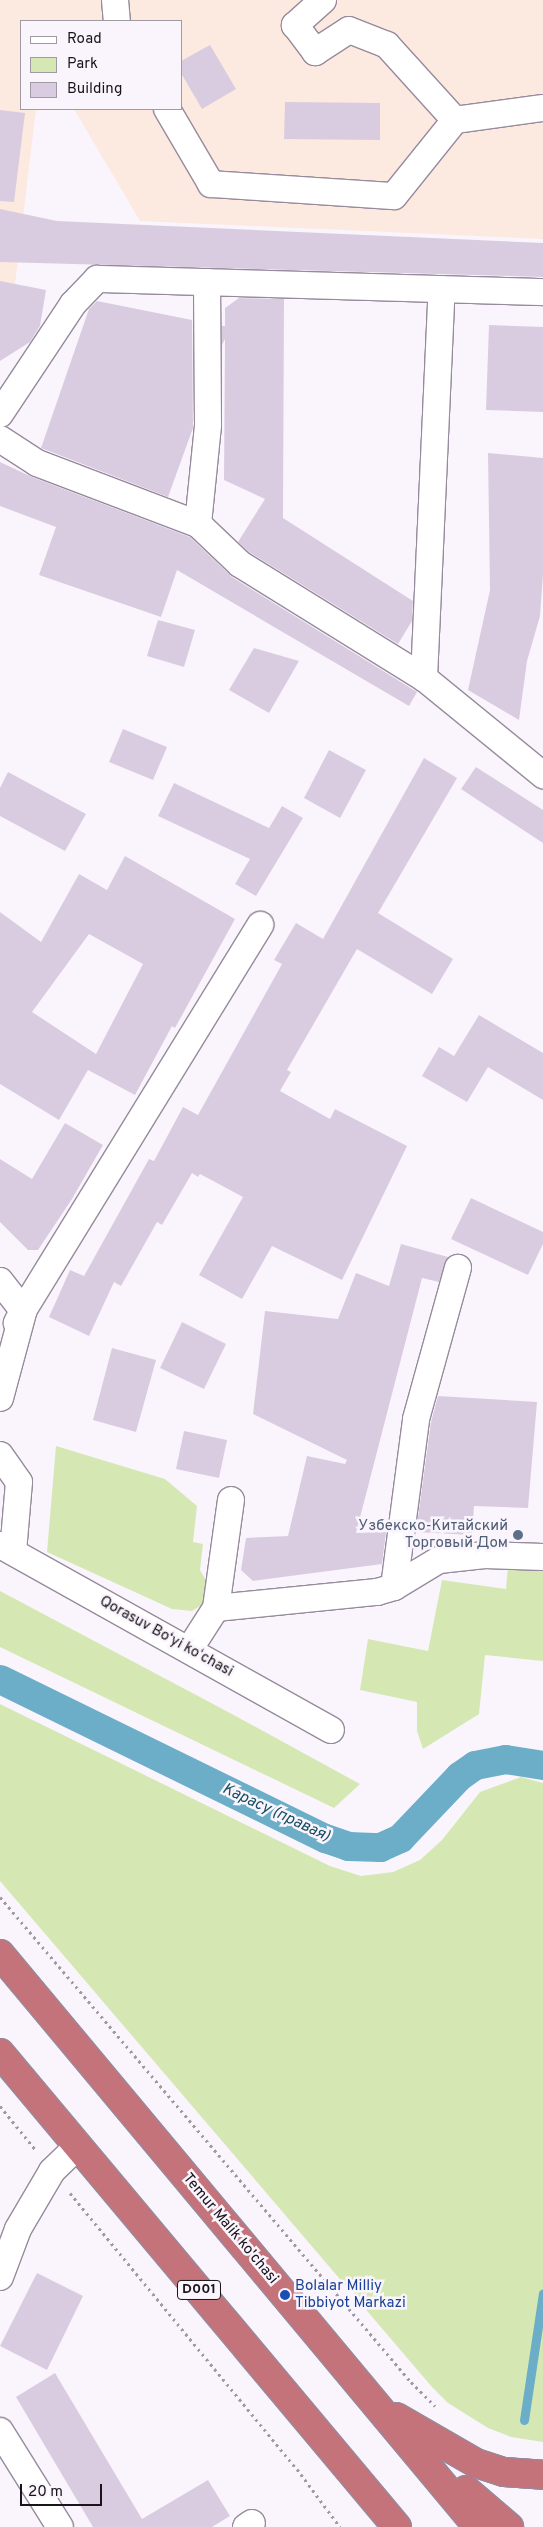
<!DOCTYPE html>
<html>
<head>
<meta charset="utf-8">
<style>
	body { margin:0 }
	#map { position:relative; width:543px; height:2527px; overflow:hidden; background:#faf5fd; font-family:Overpass,sans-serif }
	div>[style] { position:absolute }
	.industrial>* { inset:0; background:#fce9e0 }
	.green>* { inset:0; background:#d5e8b3 }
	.stream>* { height:9px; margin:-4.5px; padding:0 4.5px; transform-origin:4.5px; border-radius:4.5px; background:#6caec7 }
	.canal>* { height:29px; margin:-14.5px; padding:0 14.5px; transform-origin:14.5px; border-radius:14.5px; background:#6caec7 }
	.building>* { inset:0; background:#dacce0 }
	.path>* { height:3px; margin-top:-1.5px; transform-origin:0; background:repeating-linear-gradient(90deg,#9f9aa1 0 2.5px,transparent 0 6.5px) }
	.roads { filter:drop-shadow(1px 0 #978a9c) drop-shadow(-1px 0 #978a9c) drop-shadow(0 1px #978a9c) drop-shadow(0 -1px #978a9c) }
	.minor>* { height:26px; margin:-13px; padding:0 13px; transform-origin:13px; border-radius:13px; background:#fff }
	.highway>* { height:28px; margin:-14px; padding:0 14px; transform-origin:14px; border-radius:14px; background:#c5737a }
	.dots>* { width:14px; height:14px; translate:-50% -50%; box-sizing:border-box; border:2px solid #faf5fd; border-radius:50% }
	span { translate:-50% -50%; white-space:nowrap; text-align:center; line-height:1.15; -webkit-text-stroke:5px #faf5fd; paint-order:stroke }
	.shield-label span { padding:1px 4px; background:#faf5fd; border:1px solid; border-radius:4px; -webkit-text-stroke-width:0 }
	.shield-label { font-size:14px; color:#18141a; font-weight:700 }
	.service-label { font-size:15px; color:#4e5e75 }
	.right { translate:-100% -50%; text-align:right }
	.street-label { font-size:15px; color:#18141a }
	.transit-label { font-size:15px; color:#164399 }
	.left { translate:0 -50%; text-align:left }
	.water-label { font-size:16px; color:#174e61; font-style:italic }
	.legend { position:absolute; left:20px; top:20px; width:162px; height:90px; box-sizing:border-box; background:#faf5fd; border:1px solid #a09ba2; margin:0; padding:6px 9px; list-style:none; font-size:15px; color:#18141a }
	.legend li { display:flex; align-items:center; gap:10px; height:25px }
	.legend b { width:25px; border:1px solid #a09ba2 }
	.scale { position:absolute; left:20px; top:2484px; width:82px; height:22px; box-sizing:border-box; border:2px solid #18141a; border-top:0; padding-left:6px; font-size:15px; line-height:18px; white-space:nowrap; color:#18141a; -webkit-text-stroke:4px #faf5fd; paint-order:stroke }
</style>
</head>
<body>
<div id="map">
	<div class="industrial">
		<div style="clip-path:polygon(0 0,543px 0,543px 239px,140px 221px,74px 109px,181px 109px,181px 21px,21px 21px,21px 109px,36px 109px,12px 309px,0 316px)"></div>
	</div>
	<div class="green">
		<div style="clip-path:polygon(56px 1446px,165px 1479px,197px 1506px,193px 1542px,203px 1544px,200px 1570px,213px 1592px,207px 1602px,192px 1611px,172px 1609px,47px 1552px)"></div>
		<div style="clip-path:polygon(508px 1566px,543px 1569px,543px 1661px,485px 1655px,479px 1714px,423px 1749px,417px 1731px,417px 1702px,360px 1690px,368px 1639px,428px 1651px,442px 1580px,506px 1589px)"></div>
		<div style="clip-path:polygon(0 1591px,230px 1713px,360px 1784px,334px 1808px,0 1647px)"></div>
		<div style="clip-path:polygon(0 1704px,330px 1866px,361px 1876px,393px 1872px,420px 1860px,442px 1840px,480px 1792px,521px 1777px,543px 1783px,543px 2442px,511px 2437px,488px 2428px,448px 2403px,432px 2387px,0 1881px)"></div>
	</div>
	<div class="stream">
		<div style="left:524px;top:2420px;width:128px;rotate:-81.5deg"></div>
	</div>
	<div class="canal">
		<div style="left:0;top:1679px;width:362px;rotate:26.1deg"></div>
		<div style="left:325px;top:1838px;width:24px;rotate:19deg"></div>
		<div style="left:348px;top:1846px;width:32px;rotate:2deg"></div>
		<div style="left:380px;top:1847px;width:22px;rotate:-24deg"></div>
		<div style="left:400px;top:1838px;width:86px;rotate:-46.4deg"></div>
		<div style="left:459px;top:1776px;width:19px;rotate:-35deg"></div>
		<div style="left:475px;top:1765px;width:31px;rotate:-11deg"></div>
		<div style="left:505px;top:1759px;width:38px;rotate:9deg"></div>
	</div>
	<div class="building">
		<div style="clip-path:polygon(210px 45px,236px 89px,202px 109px,181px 73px,181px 61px)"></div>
		<div style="clip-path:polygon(285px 102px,380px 103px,380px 140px,284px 139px)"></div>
		<div style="clip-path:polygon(0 110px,25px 113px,14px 202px,0 201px)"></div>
		<div style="clip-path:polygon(0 209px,57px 221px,543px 243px,543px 277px,0 262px)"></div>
		<div style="clip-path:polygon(0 281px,46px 290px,40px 326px,30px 342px,0 361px)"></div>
		<div style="clip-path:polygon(239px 298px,284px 299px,283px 518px,413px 601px,412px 621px,398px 644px,249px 552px,238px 542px,265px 499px,224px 480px,225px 339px,222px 345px,222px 326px,225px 326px,225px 308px)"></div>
		<div style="clip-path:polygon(97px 301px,192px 320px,193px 428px,168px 497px,41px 448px,89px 309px)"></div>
		<div style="clip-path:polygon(489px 325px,543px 327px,543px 412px,486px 410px)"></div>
		<div style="clip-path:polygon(488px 453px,543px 458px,543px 574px,540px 616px,527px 661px,519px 720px,468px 690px,490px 590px)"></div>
		<div style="clip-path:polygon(0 462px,32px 477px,190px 537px,232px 577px,417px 692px,409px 706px,177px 570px,161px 617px,39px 575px,56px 527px,0 506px)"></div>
		<div style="clip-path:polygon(158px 620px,195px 630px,184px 667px,147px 656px)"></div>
		<div style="clip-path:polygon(254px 648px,299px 661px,269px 713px,229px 690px)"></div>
		<div style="clip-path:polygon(123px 729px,167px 747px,153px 780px,109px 762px)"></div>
		<div style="clip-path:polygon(329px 750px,366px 770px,340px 818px,304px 798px)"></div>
		<div style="clip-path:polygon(424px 758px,457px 778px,378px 913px,453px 959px,432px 994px,357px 949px,287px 1070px,291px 1072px,280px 1091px,330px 1119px,335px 1109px,407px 1146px,342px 1280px,272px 1246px,242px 1299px,199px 1275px,243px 1197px,200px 1174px,198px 1177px,192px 1173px,162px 1225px,157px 1222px,121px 1286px,114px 1282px,89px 1336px,49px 1317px,70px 1270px,84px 1276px,149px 1159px,154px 1161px,183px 1107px,198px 1115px,282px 964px,274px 960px,296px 923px,323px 939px)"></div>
		<div style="clip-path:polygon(476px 767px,543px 810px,543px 843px,461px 789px)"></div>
		<div style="clip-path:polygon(8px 772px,86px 814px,65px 851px,0 816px,0 788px)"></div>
		<div style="clip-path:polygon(174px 783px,269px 828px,282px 806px,303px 818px,256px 896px,235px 884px,250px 859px,158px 816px)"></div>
		<div style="clip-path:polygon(evenodd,125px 856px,235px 919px,175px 1028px,172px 1026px,135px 1095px,88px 1070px,59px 1120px,0 1084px,0 912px,41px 942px,79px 874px,107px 890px,125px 856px,89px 934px,143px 964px,96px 1054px,32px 1012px,89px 934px)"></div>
		<div style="clip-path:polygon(479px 1015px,543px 1053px,543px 1100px,488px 1067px,467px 1102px,422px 1076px,439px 1047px,454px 1056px)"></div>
		<div style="clip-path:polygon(65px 1123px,103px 1145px,72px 1199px,38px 1250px,28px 1250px,0 1222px,0 1159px,32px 1179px)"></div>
		<div style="clip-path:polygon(471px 1198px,543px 1232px,543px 1244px,528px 1275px,451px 1239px)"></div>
		<div style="clip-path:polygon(401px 1244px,448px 1257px,439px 1282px,422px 1278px,356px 1533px,386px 1532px,382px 1564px,253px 1581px,241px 1570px,246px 1538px,288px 1536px,307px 1456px,345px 1464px,347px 1460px,253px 1414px,265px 1311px,338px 1319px,356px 1273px,389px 1286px)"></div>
		<div style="clip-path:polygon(182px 1322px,226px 1344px,204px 1389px,160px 1368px)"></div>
		<div style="clip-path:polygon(112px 1348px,156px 1360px,136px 1432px,93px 1420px)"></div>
		<div style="clip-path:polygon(438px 1396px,537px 1402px,528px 1508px,474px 1506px,472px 1535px,416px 1532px,431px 1422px)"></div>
		<div style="clip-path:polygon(184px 1431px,227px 1440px,219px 1478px,176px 1469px)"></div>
		<div style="clip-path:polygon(37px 2273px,83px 2296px,47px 2370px,0 2346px)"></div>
		<div style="clip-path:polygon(55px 2373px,142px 2519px,208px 2480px,230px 2516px,212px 2527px,93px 2527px,16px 2397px)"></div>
	</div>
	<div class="path">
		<div style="left:0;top:1897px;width:636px;rotate:49.72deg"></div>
		<div style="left:411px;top:2382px;width:34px;rotate:45deg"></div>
		<div style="left:0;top:2106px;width:55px;rotate:50.9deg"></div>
		<div style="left:70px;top:2193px;width:357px;rotate:50.6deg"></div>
		<div style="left:297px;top:2469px;width:72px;rotate:53.4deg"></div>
	</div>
	<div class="roads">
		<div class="minor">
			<div style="left:115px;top:0;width:21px;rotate:85deg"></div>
			<div style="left:323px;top:0;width:38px;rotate:138deg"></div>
			<div style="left:295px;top:25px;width:34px;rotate:53deg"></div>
			<div style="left:315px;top:52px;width:40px;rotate:-32.9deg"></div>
			<div style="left:349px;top:30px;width:41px;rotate:21.5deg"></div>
			<div style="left:387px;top:45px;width:101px;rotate:47.8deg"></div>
			<div style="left:167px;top:109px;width:87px;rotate:59.6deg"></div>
			<div style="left:211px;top:184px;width:183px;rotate:3.8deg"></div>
			<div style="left:394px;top:196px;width:97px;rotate:-51.2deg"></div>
			<div style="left:455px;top:120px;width:89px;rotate:-7.8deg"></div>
			<div style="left:0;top:414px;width:132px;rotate:-56.4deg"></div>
			<div style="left:73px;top:304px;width:35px;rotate:-46deg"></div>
			<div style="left:97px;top:279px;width:446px;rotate:1.7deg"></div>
			<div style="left:0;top:439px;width:44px;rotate:33deg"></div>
			<div style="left:37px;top:463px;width:172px;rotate:20.8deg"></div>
			<div style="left:198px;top:524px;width:58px;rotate:43.6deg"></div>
			<div style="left:240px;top:564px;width:216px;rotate:31.8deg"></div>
			<div style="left:424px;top:678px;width:154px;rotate:39.2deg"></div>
			<div style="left:198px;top:524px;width:100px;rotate:-84.2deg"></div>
			<div style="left:208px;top:425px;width:143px;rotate:-90.4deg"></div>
			<div style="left:424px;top:678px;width:389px;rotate:-87.4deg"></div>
			<div style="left:0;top:1281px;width:33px;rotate:52deg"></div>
			<div style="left:20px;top:1307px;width:4px;rotate:27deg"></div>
			<div style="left:24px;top:1309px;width:16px;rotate:117deg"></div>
			<div style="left:0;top:1398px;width:92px;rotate:-74.9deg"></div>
			<div style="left:24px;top:1309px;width:451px;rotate:-58.4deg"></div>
			<div style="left:0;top:1455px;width:33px;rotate:55deg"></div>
			<div style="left:19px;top:1482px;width:70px;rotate:94.9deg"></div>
			<div style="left:0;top:1545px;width:379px;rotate:29.2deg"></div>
			<div style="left:394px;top:1587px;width:169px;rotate:-82.5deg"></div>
			<div style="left:416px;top:1419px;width:157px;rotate:-74.5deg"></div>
			<div style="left:216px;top:1608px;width:109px;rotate:-82.1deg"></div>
			<div style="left:189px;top:1650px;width:50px;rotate:-57.3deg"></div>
			<div style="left:216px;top:1608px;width:162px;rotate:-5.7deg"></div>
			<div style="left:377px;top:1592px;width:18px;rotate:-16deg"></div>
			<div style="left:394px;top:1587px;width:52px;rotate:-31deg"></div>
			<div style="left:439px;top:1560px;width:46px;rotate:-6.2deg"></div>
			<div style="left:485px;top:1555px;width:58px;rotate:2deg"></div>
			<div style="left:0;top:2277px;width:51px;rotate:-69.4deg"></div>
			<div style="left:18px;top:2229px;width:67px;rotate:-59.6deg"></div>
			<div style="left:52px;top:2171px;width:36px;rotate:-44deg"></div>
			<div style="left:0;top:2431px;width:113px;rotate:58deg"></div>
			<div style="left:246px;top:2527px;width:7px;rotate:-34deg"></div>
		</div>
		<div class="highway">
			<div style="left:0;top:1954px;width:746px;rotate:50.16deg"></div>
			<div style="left:0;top:2053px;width:618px;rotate:50.05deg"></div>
			<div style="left:396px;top:2417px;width:92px;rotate:29.9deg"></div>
			<div style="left:476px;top:2463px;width:29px;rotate:18deg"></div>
			<div style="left:504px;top:2472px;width:39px;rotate:4deg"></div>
			<div style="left:466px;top:2490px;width:57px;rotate:40.7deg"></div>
		</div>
	</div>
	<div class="dots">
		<div style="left:518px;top:1535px;background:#5c6f8a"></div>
		<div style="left:285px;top:2295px;background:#1a4fb4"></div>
	</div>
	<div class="shield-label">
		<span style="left:199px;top:2290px">D001</span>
	</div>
	<div class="service-label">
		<span class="right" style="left:508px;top:1535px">Узбекско-Китайский<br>Торговый Дом</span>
	</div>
	<div class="street-label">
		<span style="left:166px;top:1637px;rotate:29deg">Qorasuv Bo‘yi koʻchasi</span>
		<span style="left:230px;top:2229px;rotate:50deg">Temur Malik ko'chasi</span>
	</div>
	<div class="transit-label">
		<span class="left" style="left:295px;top:2295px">Bolalar Milliy<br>Tibbiyot Markazi</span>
	</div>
	<div class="water-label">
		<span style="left:276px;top:1813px;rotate:25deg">Карасу (правая)</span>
	</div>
	<ul class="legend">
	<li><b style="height:6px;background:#fff"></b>Road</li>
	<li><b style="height:14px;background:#d5e8b3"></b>Park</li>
	<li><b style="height:14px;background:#dacce0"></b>Building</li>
	</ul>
	<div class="scale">20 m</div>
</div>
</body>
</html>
